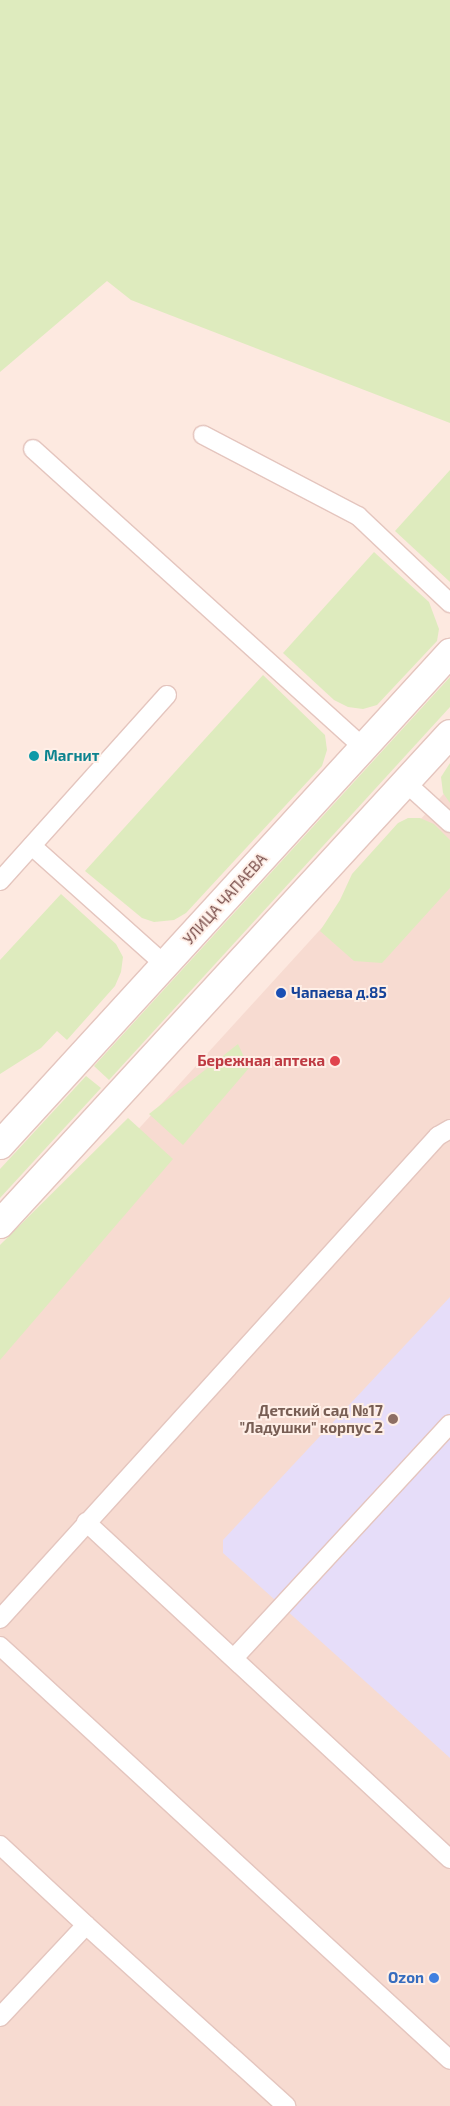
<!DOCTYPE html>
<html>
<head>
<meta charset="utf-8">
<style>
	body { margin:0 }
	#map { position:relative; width:450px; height:2106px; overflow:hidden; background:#fde9e0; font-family:"Exo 2",sans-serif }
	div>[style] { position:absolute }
	.residential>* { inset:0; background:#f7dbd1 }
	.education>* { inset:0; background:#e6ddf9 }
	.green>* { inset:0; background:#deebbe }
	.roads { filter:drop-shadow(1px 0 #e4c5be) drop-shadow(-1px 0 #e4c5be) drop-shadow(0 1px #e4c5be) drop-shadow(0 -1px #e4c5be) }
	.service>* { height:18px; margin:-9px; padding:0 9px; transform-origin:9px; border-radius:9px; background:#fff }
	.secondary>* { height:28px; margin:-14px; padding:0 14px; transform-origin:14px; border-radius:14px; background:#fff }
	.dots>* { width:14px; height:14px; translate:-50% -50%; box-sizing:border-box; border:2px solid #ffefe7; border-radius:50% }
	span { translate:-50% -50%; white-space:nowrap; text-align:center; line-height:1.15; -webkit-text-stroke:4px #ffefe7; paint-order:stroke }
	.culture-label { font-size:15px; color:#0d838f; font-weight:700 }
	.left { translate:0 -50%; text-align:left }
	.street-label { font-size:15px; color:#754946 }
	.transit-label { font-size:15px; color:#164399; font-weight:700 }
	.health-label { font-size:15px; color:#be3a42; font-weight:700 }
	.right { translate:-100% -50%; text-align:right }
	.education-label { font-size:15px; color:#785e54; font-weight:700 }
	.shop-label { font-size:15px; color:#366cbe; font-weight:700 }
</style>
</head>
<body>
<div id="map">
	<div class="residential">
		<div style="clip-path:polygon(450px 787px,450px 2106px,0 2106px,0 1281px)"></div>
	</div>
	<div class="education">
		<div style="clip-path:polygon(450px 1297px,450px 1758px,223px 1553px,223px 1540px)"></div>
	</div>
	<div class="green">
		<div style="clip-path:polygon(0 0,450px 0,450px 423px,131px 300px,107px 281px,0 372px)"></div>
		<div style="clip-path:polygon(450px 470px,450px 582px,395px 531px)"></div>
		<div style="clip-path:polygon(374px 552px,429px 602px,439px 629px,437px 641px,377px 705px,363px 709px,348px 707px,334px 700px,283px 653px)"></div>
		<div style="clip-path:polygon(263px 675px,325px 735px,327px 750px,322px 766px,186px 913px,174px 920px,154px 922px,142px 918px,85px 871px)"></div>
		<div style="clip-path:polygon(450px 677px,450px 707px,109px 1080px,94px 1066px)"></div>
		<div style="clip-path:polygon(450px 763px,450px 803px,443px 793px,441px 777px)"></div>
		<div style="clip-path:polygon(408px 818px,420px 818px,434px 824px,450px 840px,450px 888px,382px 963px,354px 961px,320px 931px,340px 900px,352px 874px,398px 823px)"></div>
		<div style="clip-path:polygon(61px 894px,116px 944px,123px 957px,121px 972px,115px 986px,67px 1040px,57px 1031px,41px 1048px,0 1074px,0 960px)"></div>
		<div style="clip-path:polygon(238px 1044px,249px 1068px,183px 1145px,149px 1114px)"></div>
		<div style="clip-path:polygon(86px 1076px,101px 1088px,0 1198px,0 1169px)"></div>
		<div style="clip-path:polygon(128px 1118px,173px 1159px,0 1360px,0 1245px)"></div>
	</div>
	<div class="roads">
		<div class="service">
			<div style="left:203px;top:435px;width:175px;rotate:27.6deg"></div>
			<div style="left:358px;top:516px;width:127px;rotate:43.4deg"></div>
			<div style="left:33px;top:449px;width:445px;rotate:42.1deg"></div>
			<div style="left:405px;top:782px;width:61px;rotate:42.3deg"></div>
			<div style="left:32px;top:846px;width:178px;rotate:41.8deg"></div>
			<div style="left:0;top:881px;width:250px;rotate:-48.1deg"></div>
			<div style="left:86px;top:1522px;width:496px;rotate:42.8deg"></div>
			<div style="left:0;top:1619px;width:652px;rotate:-47.8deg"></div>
			<div style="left:438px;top:1136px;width:14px;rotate:-30deg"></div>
			<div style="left:0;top:1646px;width:611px;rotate:42.61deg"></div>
			<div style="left:234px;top:1658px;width:318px;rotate:-47.3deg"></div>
			<div style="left:0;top:1845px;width:117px;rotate:42.9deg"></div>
			<div style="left:0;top:2017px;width:126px;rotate:-46.9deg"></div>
			<div style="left:86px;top:1925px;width:270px;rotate:42.1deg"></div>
		</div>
		<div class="secondary">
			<div style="left:0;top:1145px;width:667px;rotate:-47.55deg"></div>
			<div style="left:0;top:1224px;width:665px;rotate:-47.44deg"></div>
		</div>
	</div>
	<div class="dots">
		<div style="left:34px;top:756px;background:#0f9aa8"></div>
		<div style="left:281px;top:993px;background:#1a4fb4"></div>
		<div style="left:335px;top:1061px;background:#e0444e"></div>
		<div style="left:393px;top:1419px;background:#8d6e63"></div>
		<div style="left:434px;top:1978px;background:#3f7fe0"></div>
	</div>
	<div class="culture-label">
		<span class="left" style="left:44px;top:756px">Магнит</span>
	</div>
	<div class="street-label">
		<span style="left:225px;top:899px;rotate:-48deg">УЛИЦА ЧАПАЕВА</span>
	</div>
	<div class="transit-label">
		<span class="left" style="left:291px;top:993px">Чапаева д.85</span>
	</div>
	<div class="health-label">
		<span class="right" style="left:325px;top:1061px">Бережная аптека</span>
	</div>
	<div class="education-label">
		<span class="right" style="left:383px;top:1419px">Детский сад №17<br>"Ладушки" корпус 2</span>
	</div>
	<div class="shop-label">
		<span class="right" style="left:424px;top:1978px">Ozon</span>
	</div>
</div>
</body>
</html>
